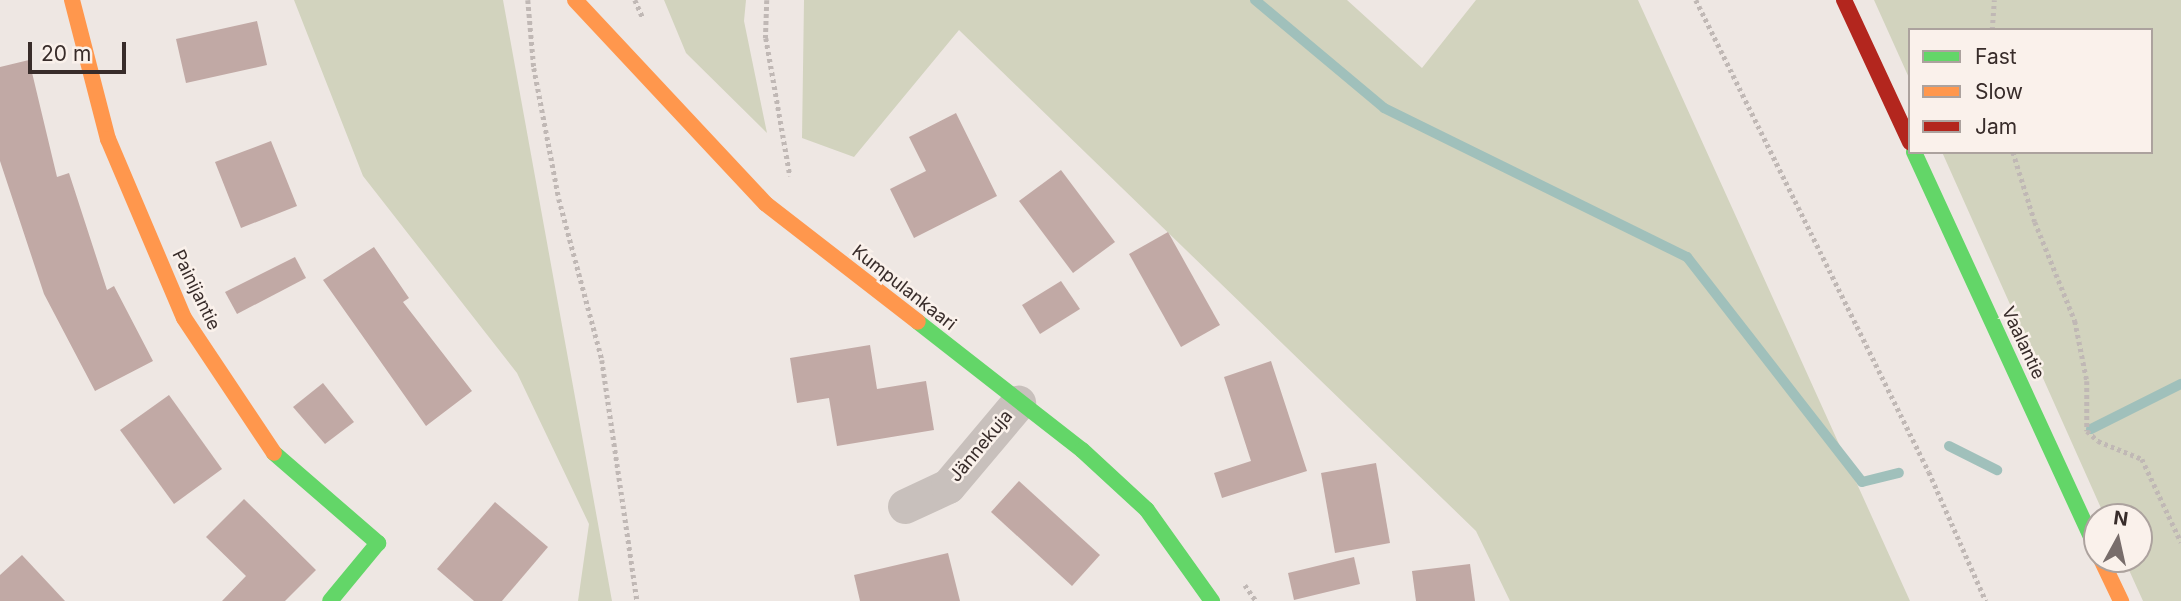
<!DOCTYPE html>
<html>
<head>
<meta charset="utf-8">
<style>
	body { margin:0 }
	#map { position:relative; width:2181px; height:601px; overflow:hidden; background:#eee7e3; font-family:Inter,sans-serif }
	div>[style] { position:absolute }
	.green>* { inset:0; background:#d2d3be }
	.stream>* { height:10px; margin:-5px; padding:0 5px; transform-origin:5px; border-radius:5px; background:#a0c0bb }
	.building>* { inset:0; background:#c1a9a5 }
	.path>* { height:4.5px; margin-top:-2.25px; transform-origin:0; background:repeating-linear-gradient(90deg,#c0b8b5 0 3.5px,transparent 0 7px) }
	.street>* { height:35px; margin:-17.5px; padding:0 17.5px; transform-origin:17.5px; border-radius:17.5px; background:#c8c0bc }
	.fast>* { height:16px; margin:-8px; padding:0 8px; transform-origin:8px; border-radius:8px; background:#63d668 }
	.slow>* { height:16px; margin:-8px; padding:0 8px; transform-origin:8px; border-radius:8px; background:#ff974d }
	.jam>* { height:16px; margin:-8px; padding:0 8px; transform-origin:8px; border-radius:8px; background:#b3261e }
	span { translate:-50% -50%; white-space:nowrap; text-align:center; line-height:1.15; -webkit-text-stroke:5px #faf1eb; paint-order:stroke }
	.street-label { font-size:18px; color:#382c2a }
	.legend { position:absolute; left:1908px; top:28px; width:245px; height:126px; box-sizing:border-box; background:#faf1eb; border:2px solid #aca29e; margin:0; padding:9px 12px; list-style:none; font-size:21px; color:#382c2a }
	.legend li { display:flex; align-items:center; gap:14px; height:35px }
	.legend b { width:35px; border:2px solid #aca29e }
	.north { position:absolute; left:2083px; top:503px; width:70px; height:70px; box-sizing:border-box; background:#faf1eb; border:2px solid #aca29e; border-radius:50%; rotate:8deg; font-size:19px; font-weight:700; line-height:28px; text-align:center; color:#382c2a }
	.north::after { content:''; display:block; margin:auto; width:24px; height:32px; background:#786d6b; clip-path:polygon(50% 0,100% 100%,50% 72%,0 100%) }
	.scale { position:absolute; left:28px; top:42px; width:98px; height:32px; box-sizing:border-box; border:4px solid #382c2a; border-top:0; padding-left:9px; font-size:21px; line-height:24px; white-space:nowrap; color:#382c2a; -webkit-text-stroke:5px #faf1eb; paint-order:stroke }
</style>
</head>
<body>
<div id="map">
	<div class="green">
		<div style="clip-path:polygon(294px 0,503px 0,612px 601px,578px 601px,589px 524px,517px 373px,363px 176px)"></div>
		<div style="clip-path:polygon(664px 0,746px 0,744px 21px,767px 133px,686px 53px)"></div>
		<div style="clip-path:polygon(804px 0,1347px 0,1422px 68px,1476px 0,1638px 0,1910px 601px,1510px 601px,1476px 531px,959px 30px,854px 157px,802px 138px)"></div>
		<div style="clip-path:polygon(1874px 0,2181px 0,2181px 601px,2143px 601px,2124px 559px,2139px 559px,2139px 517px,2105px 517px,1942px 152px,2151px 152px,2151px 30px,1910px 30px,1910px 80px)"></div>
	</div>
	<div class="stream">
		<div style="left:1255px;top:0;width:168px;rotate:39.9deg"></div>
		<div style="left:1384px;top:108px;width:338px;rotate:26.2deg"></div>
		<div style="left:1687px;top:257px;width:285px;rotate:52.1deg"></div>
		<div style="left:1862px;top:482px;width:38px;rotate:-14deg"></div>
		<div style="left:2091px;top:429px;width:101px;rotate:-26.6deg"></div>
		<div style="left:1949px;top:446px;width:54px;rotate:26.6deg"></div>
	</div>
	<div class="building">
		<div style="clip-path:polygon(257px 21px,267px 65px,186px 83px,176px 39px)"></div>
		<div style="clip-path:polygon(29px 60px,57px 177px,69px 173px,107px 290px,114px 286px,153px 361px,95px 391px,44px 294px,0 161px,0 67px)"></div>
		<div style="clip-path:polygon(956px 113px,997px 196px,914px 238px,890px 189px,926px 171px,909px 137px)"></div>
		<div style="clip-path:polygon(271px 141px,297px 206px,241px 228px,215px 162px)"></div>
		<div style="clip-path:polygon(1061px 170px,1115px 242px,1073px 273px,1019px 201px)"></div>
		<div style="clip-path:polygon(1168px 232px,1220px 325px,1181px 347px,1129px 254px)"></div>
		<div style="clip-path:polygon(374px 247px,409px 298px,403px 302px,472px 391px,426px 426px,323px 280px)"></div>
		<div style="clip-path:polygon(295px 257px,306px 278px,237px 314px,225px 292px)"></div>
		<div style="clip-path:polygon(1061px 281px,1080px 309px,1040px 334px,1022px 305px)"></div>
		<div style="clip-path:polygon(870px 345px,877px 389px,926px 381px,934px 430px,837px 446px,829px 398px,797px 403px,790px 358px)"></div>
		<div style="clip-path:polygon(1271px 361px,1307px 471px,1222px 498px,1214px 473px,1251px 461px,1224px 377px)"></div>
		<div style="clip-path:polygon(323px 383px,354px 422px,325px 444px,293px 407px)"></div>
		<div style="clip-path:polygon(169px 395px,222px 469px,174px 504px,120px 430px)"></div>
		<div style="clip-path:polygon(1376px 463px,1390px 543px,1335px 553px,1321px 473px)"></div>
		<div style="clip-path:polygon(1019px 481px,1100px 555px,1072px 586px,991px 512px)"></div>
		<div style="clip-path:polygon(244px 499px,316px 570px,285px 601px,222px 601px,246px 576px,206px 537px)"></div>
		<div style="clip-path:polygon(495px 502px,548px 547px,502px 601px,474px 601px,437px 569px)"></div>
		<div style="clip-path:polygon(948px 553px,960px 601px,860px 601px,854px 575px)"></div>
		<div style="clip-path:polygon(22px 555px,65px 601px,0 601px,0 575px)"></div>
		<div style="clip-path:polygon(1354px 557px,1360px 584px,1294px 600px,1288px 573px)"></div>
		<div style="clip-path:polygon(1470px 564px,1475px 601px,1416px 601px,1412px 571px)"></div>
	</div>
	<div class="path">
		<div style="left:528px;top:0;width:68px;rotate:85deg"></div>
		<div style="left:534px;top:68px;width:133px;rotate:79.2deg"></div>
		<div style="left:559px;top:199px;width:167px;rotate:75deg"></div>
		<div style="left:602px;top:360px;width:244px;rotate:81.7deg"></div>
		<div style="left:635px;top:0;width:20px;rotate:66deg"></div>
		<div style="left:767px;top:0;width:38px;rotate:92deg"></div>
		<div style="left:766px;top:38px;width:140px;rotate:80.1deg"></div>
		<div style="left:1696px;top:0;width:526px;rotate:63.73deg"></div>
		<div style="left:1929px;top:472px;width:141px;rotate:66.2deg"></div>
		<div style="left:1992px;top:30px;width:30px;rotate:-86deg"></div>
		<div style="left:2013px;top:152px;width:73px;rotate:72.6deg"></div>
		<div style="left:2035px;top:222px;width:107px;rotate:68deg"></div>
		<div style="left:2075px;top:321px;width:61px;rotate:78.7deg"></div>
		<div style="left:2087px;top:381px;width:50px;rotate:90deg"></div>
		<div style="left:2087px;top:431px;width:15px;rotate:42deg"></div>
		<div style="left:2098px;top:441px;width:48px;rotate:22.2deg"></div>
		<div style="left:2142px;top:459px;width:92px;rotate:64.8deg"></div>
		<div style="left:1245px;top:585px;width:19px;rotate:55deg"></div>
	</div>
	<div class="street">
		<div style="left:905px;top:506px;width:47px;rotate:-24.9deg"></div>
		<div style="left:948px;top:486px;width:109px;rotate:-49.9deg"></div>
	</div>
	<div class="fast">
		<div style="left:1914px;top:152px;width:438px;rotate:65.3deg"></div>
		<div style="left:918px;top:322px;width:208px;rotate:38deg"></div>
		<div style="left:1082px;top:450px;width:88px;rotate:42.7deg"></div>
		<div style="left:1147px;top:510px;width:112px;rotate:54.5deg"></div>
		<div style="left:274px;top:453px;width:138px;rotate:40.9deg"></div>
		<div style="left:378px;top:543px;width:75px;rotate:129.6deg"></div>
	</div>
	<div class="slow">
		<div style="left:72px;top:0;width:144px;rotate:75.5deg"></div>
		<div style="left:108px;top:139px;width:194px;rotate:67deg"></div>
		<div style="left:184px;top:318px;width:162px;rotate:56.3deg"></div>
		<div style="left:575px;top:0;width:279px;rotate:46.9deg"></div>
		<div style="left:766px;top:204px;width:192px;rotate:37.8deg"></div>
		<div style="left:2101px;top:559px;width:47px;rotate:64.5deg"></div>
	</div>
	<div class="jam">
		<div style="left:1844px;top:0;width:157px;rotate:65.1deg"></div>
	</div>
	<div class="street-label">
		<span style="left:904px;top:288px;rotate:38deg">Kumpulankaari</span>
		<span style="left:196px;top:290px;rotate:64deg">Painijantie</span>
		<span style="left:2023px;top:343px;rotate:65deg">Vaalantie</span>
		<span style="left:981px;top:446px;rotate:-50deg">Jännekuja</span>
	</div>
	<ul class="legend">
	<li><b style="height:9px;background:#63d668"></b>Fast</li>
	<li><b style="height:9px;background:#ff974d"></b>Slow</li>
	<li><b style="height:9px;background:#b3261e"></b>Jam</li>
	</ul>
	<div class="north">N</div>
	<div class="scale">20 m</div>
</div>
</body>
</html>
